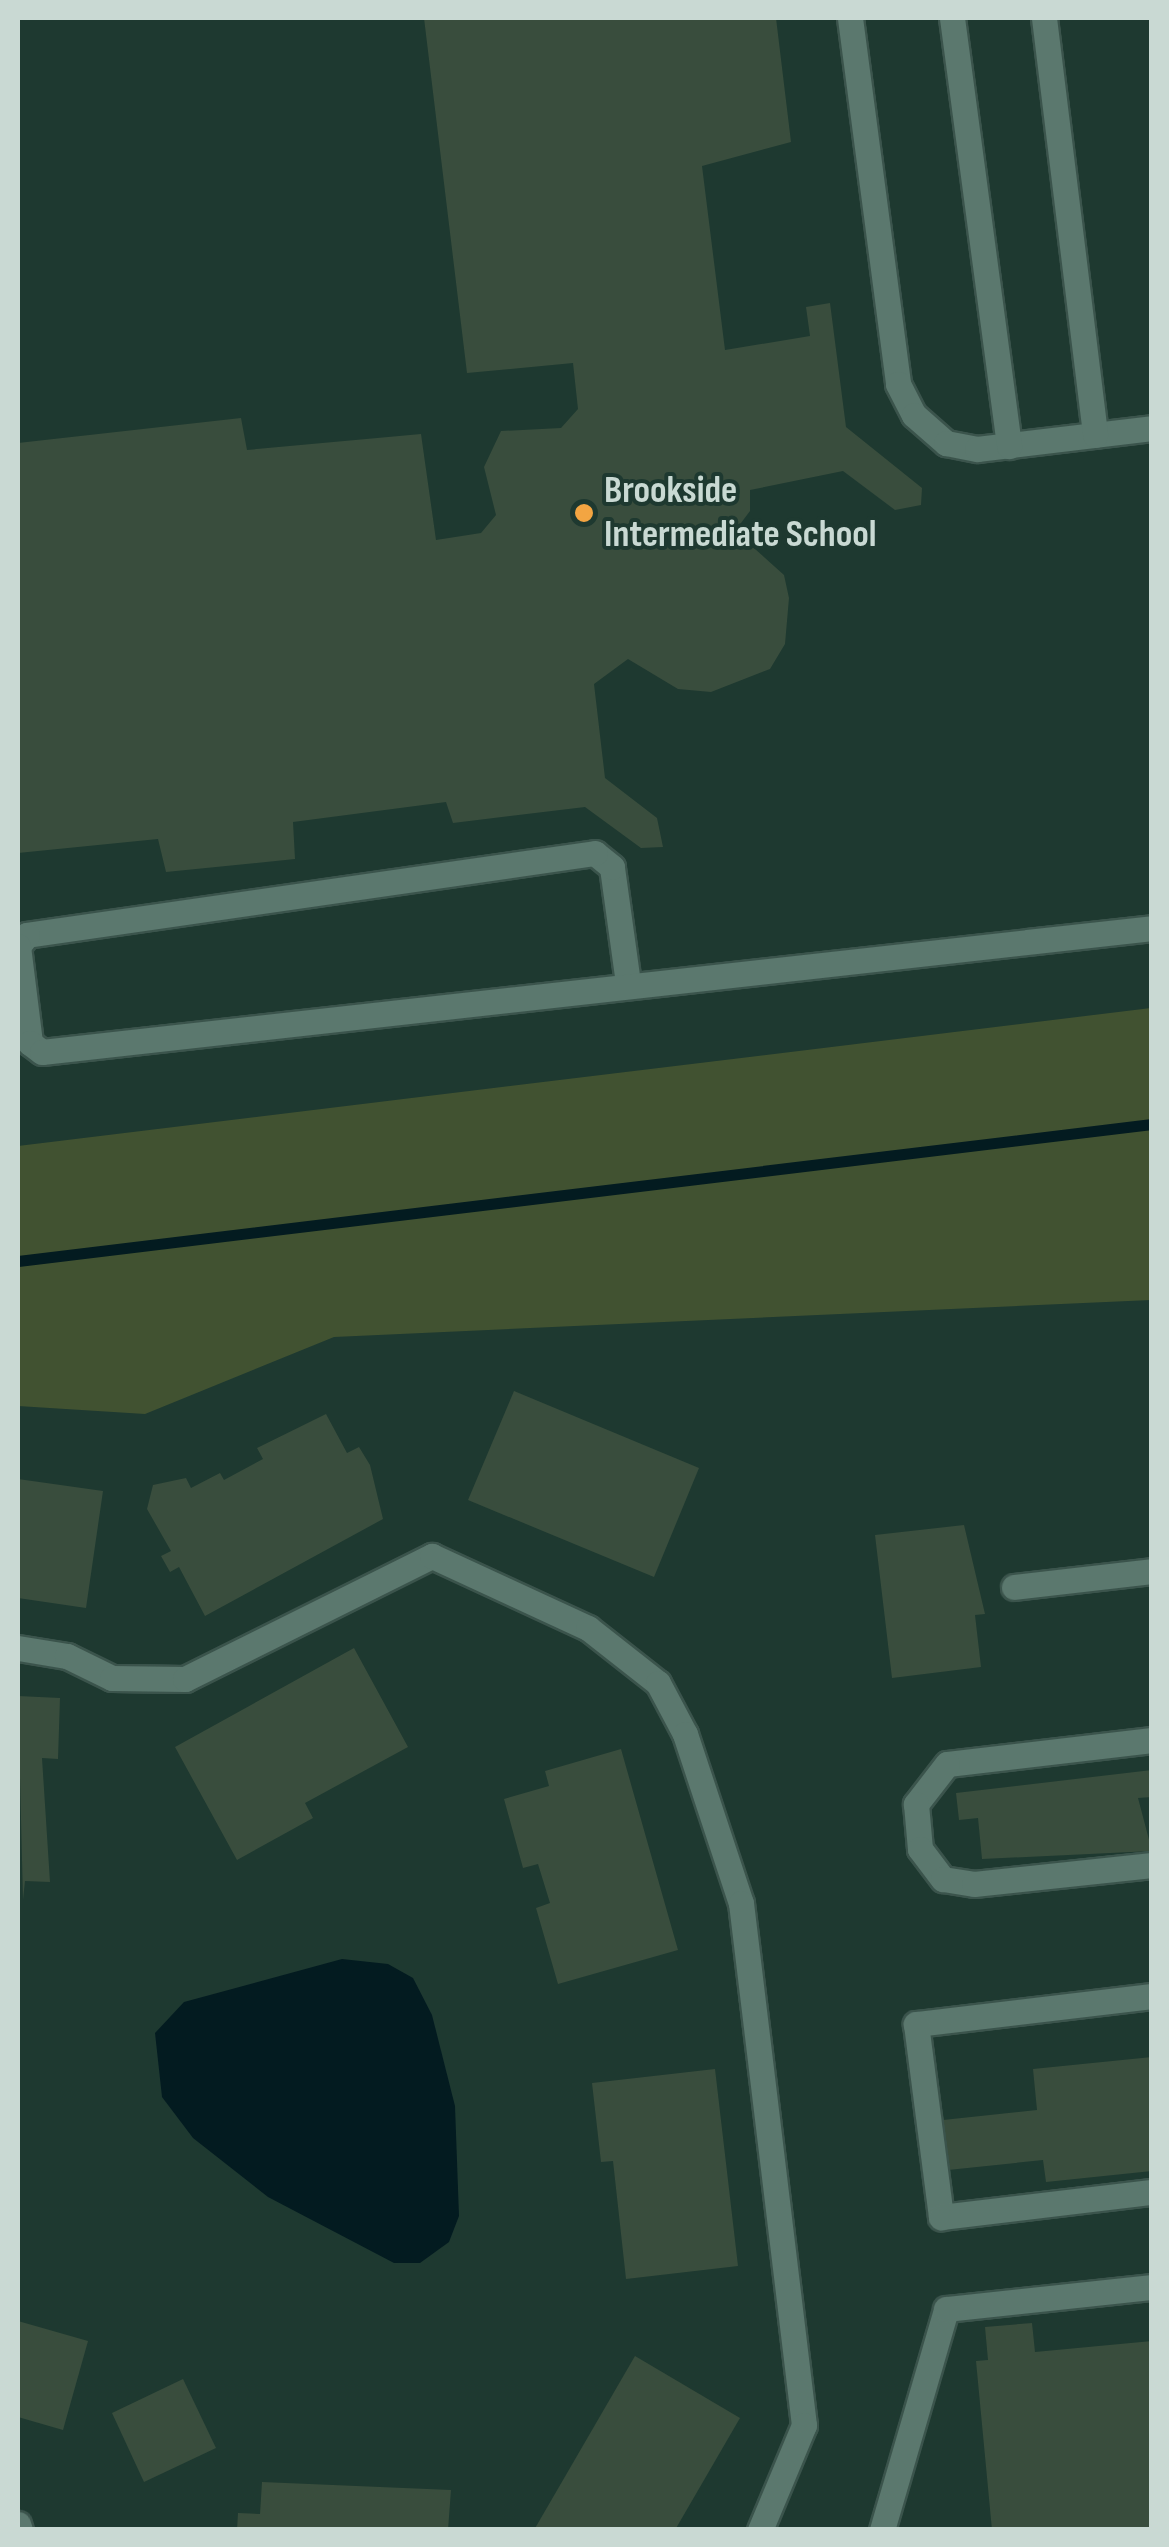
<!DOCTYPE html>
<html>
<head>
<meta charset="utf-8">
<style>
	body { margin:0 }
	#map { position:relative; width:1169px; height:2547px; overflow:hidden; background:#1e3930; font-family:"Sofia Sans Condensed",sans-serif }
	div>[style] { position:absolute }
	.green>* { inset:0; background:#415231 }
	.water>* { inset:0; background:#031b20 }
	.stream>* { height:11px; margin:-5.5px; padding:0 5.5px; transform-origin:5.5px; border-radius:5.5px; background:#031b20 }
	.building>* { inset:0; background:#394d3d }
	.roads { filter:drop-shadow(2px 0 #3b544c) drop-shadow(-2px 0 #3b544c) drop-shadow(0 2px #3b544c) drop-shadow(0 -2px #3b544c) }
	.minor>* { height:25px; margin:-12.5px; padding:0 12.5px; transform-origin:12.5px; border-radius:12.5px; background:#5b786e }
	.dots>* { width:28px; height:28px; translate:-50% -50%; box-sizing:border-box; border:5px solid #1e3930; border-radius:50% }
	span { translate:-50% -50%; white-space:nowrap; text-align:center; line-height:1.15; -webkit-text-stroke:8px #1e3930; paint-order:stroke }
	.poi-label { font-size:38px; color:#c9d9d3; font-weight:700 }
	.left { translate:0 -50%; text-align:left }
	.frame { position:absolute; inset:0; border:20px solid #c9d9d3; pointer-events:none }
</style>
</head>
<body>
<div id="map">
	<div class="green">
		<div style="clip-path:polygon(1151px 1008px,1151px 1300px,334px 1337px,145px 1414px,18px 1406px,18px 1146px)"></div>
	</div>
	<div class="water">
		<div style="clip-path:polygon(342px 1959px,388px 1964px,413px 1978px,432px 2015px,455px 2106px,459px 2216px,449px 2242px,420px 2263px,394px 2263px,268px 2197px,193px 2138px,162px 2097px,155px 2033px,184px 2002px)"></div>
	</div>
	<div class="stream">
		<div style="left:18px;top:1261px;width:1142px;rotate:-6.89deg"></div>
	</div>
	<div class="building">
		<div style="clip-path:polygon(424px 18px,776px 18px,791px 142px,702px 166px,725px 350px,810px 336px,806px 307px,830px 303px,846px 427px,922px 488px,921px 505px,895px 510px,843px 471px,750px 490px,750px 511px,735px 531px,784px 575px,789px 598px,785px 644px,770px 669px,711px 692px,678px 689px,628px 659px,594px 684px,605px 778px,657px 818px,663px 847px,641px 848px,585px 807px,453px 823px,446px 802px,293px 822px,295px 859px,166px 872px,158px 839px,18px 853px,18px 443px,241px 418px,247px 450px,421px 434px,436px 540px,481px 533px,496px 515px,484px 467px,501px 431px,561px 428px,578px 409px,573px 363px,467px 373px)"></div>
		<div style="clip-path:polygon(514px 1391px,699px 1468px,654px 1577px,468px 1500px)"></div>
		<div style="clip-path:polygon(326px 1414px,347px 1453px,359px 1447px,370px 1465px,383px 1519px,205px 1616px,179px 1567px,170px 1572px,161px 1556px,171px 1551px,147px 1509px,153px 1485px,186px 1478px,191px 1488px,220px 1473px,224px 1480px,263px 1459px,257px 1448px)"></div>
		<div style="clip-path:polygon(18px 1479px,103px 1491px,86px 1608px,18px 1598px)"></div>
		<div style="clip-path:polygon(964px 1525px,985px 1614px,975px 1615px,981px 1667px,892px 1678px,875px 1535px)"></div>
		<div style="clip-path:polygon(354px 1648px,408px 1747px,305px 1803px,313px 1818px,237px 1860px,175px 1747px)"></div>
		<div style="clip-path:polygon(18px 1696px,60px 1698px,58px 1759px,42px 1758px,50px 1882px,25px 1881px,23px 1900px)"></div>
		<div style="clip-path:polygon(621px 1749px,678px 1950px,558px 1984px,536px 1908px,550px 1903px,538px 1864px,523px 1868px,504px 1799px,549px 1786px,545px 1771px)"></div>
		<div style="clip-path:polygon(1152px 1770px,1152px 1797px,1138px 1798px,1152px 1851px,982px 1859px,978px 1818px,959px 1820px,956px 1793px)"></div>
		<div style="clip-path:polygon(1152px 2057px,1152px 2171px,1046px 2182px,1043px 2160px,948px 2170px,943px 2120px,1037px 2110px,1033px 2069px)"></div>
		<div style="clip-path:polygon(715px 2069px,738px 2266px,626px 2279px,613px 2161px,601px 2162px,592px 2083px)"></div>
		<div style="clip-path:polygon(18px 2321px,88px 2341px,63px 2430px,18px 2417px)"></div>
		<div style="clip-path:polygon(1032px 2323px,1035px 2352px,1152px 2341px,1152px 2530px,992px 2530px,976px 2361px,988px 2360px,985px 2327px)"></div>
		<div style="clip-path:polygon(635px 2356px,740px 2418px,675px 2530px,534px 2530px)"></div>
		<div style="clip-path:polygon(183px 2379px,216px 2448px,144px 2482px,112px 2413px)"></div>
		<div style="clip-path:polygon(262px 2482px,451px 2490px,448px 2530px,237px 2530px,238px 2513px,260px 2514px)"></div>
	</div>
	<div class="roads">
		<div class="minor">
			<div style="left:850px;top:18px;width:369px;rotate:82.5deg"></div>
			<div style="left:898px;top:384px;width:35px;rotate:63deg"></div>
			<div style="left:914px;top:415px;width:43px;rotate:41.2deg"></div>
			<div style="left:946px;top:443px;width:32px;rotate:11deg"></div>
			<div style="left:977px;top:449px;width:176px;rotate:-6.8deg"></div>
			<div style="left:952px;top:18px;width:432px;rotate:82.4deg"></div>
			<div style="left:1044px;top:18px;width:420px;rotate:83deg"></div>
			<div style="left:628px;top:983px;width:117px;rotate:-97.9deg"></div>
			<div style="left:612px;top:867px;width:22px;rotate:-141deg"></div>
			<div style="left:595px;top:853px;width:574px;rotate:171.79deg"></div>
			<div style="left:27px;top:935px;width:14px;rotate:129deg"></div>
			<div style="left:18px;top:946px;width:98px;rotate:82.9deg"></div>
			<div style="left:30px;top:1043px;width:15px;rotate:37deg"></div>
			<div style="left:42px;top:1052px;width:1117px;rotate:-6.37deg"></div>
			<div style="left:1014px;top:1587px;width:139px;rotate:-6.6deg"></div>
			<div style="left:18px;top:1648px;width:50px;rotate:9.3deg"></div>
			<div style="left:67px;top:1656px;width:50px;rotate:26.1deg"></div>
			<div style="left:112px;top:1678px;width:73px;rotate:0.8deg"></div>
			<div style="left:185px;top:1679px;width:276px;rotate:-26.5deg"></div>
			<div style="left:432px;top:1556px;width:172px;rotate:24.8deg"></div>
			<div style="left:588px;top:1628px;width:89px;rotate:38.2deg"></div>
			<div style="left:658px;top:1683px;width:58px;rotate:62.1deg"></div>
			<div style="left:685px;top:1734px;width:178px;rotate:71.7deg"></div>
			<div style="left:741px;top:1903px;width:526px;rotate:83.12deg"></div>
			<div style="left:804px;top:2425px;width:114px;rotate:112.7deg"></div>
			<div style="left:1152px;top:1740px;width:206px;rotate:173.3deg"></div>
			<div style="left:947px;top:1764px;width:51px;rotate:127.8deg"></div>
			<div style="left:916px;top:1804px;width:45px;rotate:84.9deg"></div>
			<div style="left:920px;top:1849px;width:38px;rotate:53deg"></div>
			<div style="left:943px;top:1879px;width:31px;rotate:9deg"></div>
			<div style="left:974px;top:1884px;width:179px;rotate:-6.1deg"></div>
			<div style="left:1152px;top:1996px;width:238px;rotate:173.2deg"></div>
			<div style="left:916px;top:2024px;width:195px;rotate:82.6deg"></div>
			<div style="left:941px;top:2217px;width:212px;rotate:-6.8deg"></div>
			<div style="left:18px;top:2524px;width:6px;rotate:72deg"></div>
			<div style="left:882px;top:2530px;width:230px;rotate:-73.8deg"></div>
			<div style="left:946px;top:2309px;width:207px;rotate:-6.1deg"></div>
		</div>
	</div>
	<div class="dots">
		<div style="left:584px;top:513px;background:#f3a542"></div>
	</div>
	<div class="poi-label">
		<span class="left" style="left:604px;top:513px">Brookside<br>Intermediate School</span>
	</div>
	<div class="frame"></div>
</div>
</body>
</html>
